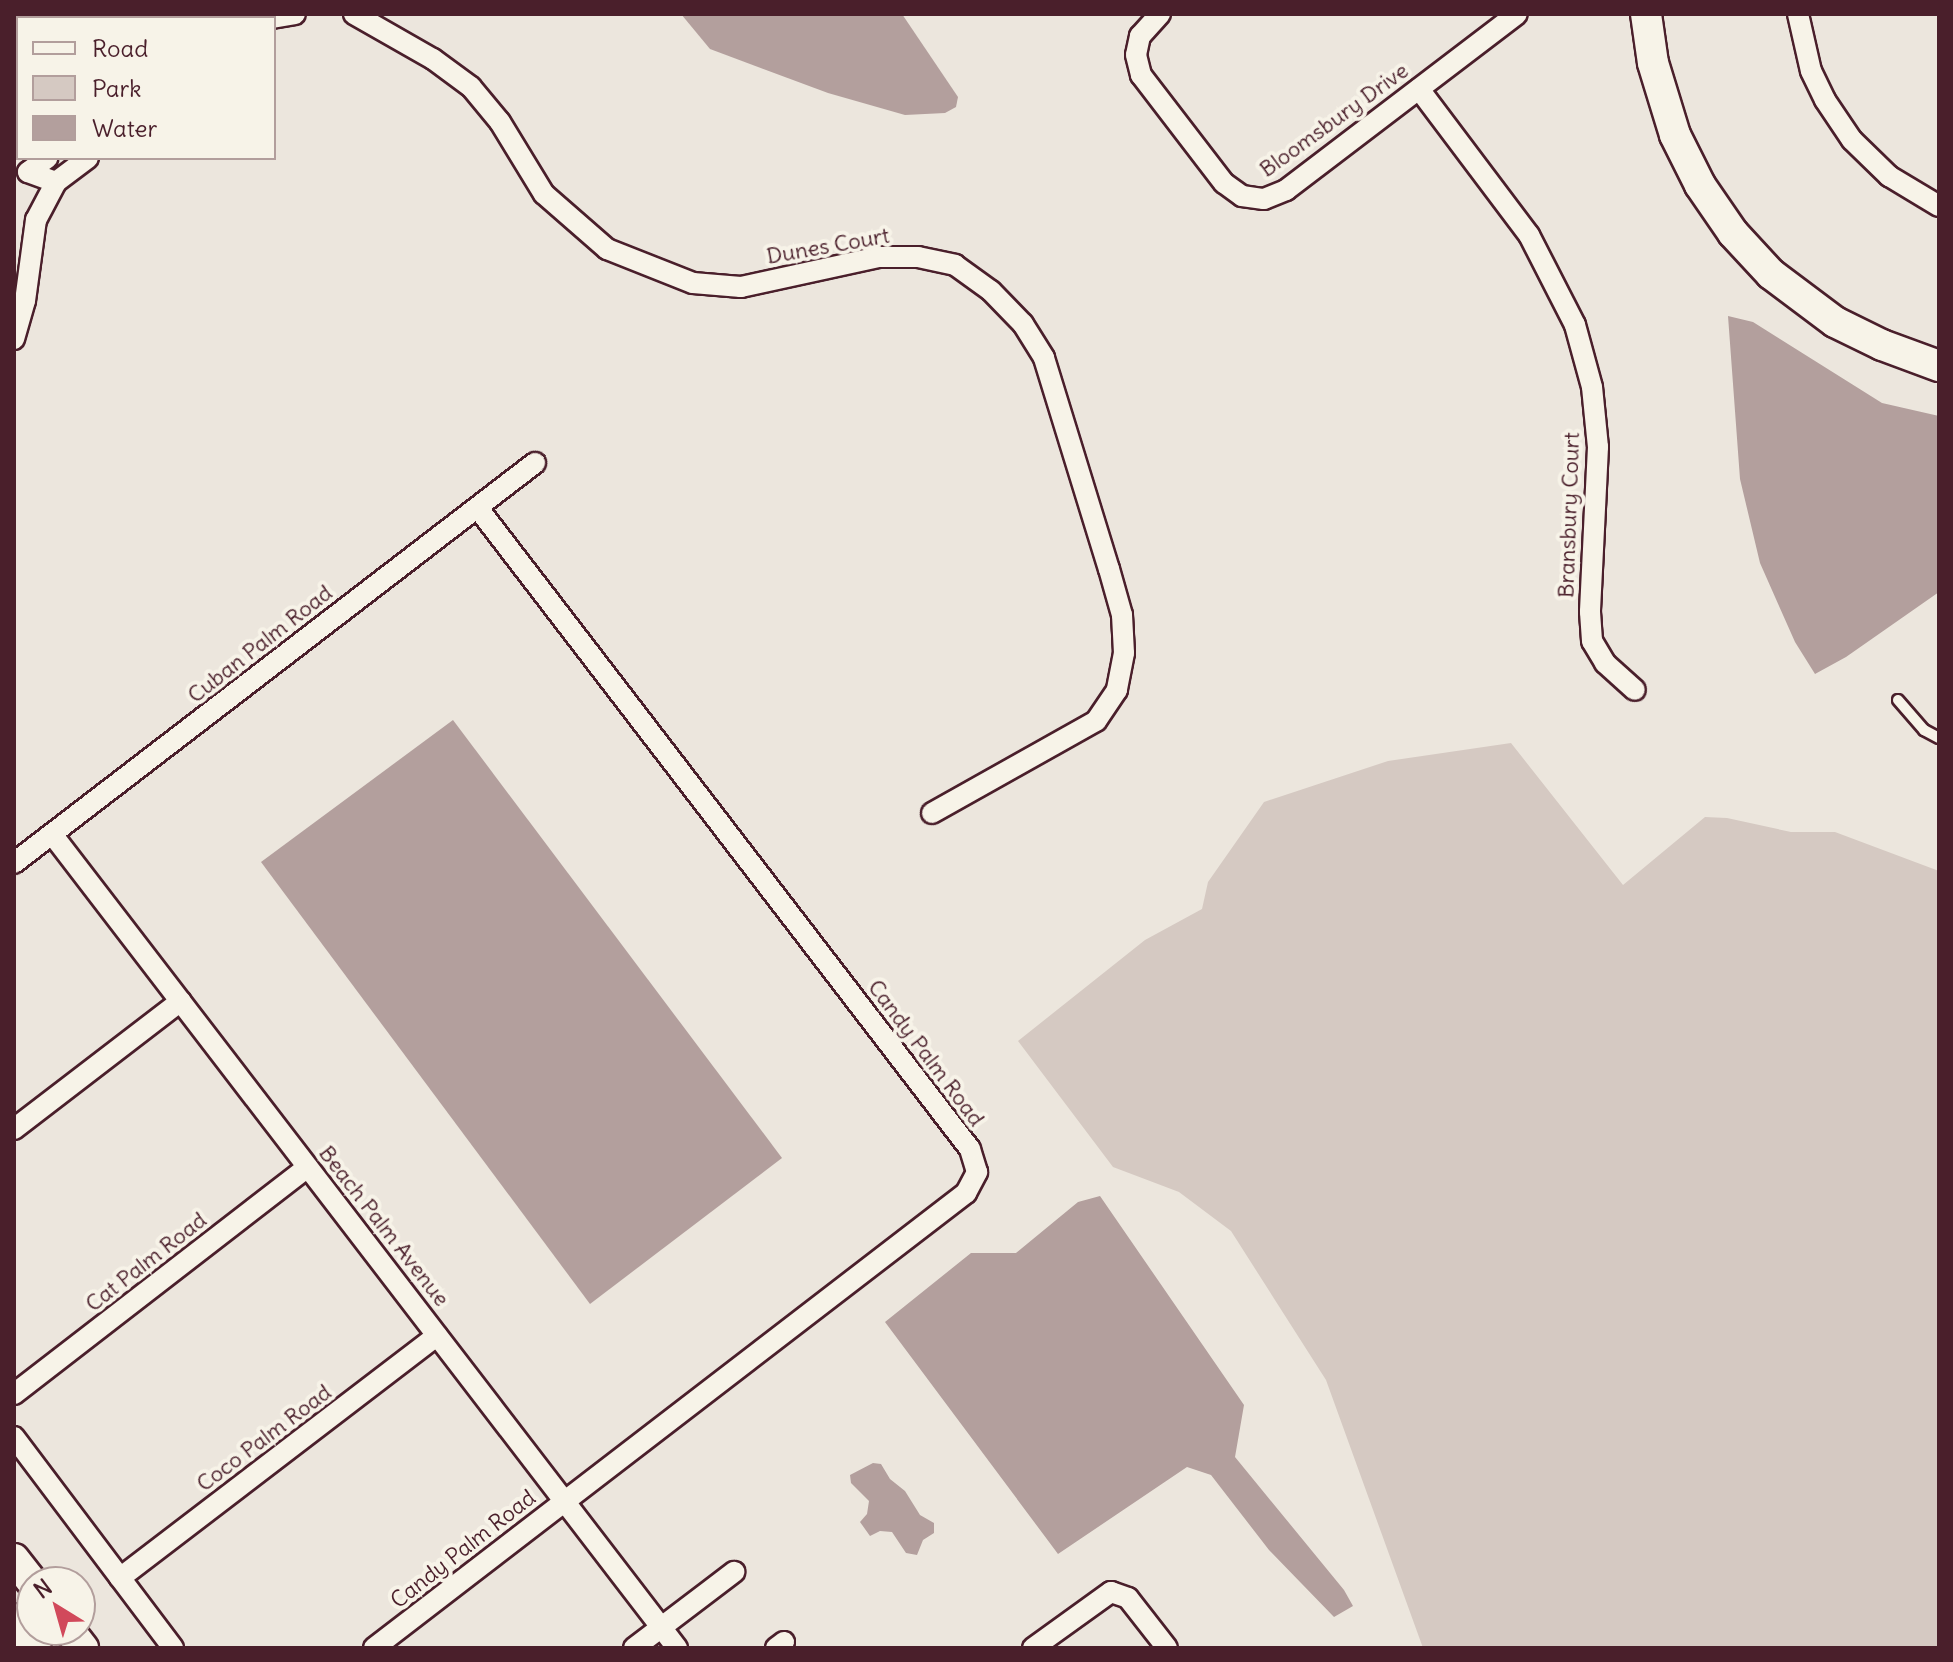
<!DOCTYPE html>
<html>
<head>
<meta charset="utf-8">
<style>
	body { margin:0 }
	#map { position:relative; width:1953px; height:1662px; overflow:hidden; background:#ece6dd; font-family:Delius,sans-serif }
	div>[style] { position:absolute }
	.green>* { inset:0; background:#d5c9c2 }
	.water>* { inset:0; background:#b39f9d }
	.roads { filter:drop-shadow(2px 0 #4a1f2b) drop-shadow(-2px 0 #4a1f2b) drop-shadow(0 2px #4a1f2b) drop-shadow(0 -2px #4a1f2b) }
	.lane>* { height:10px; margin:-5px; padding:0 5px; transform-origin:5px; border-radius:5px; background:#f7f3e8 }
	.street>* { height:20px; margin:-10px; padding:0 10px; transform-origin:10px; border-radius:10px; background:#f7f3e8 }
	.secondary>* { height:30px; margin:-15px; padding:0 15px; transform-origin:15px; border-radius:15px; background:#f7f3e8 }
	span { translate:-50% -50%; white-space:nowrap; text-align:center; line-height:1.15; -webkit-text-stroke:8px #f7f3e8; paint-order:stroke }
	.street-label { font-size:22px; color:#4a1f2b }
	.frame { position:absolute; inset:0; border:16px solid #4a1f2b; pointer-events:none }
	.legend { position:absolute; left:16px; top:16px; width:260px; height:144px; box-sizing:border-box; background:#f7f3e8; border:2px solid #b29e9c; margin:0; padding:10px 14px; list-style:none; font-size:24px; color:#4a1f2b }
	.legend li { display:flex; align-items:center; gap:16px; height:40px }
	.legend b { width:40px; border:2px solid #b29e9c }
	.north { position:absolute; left:16px; top:1566px; width:80px; height:80px; box-sizing:border-box; background:#f7f3e8; border:2px solid #b29e9c; border-radius:50%; rotate:323deg; font-size:22px; font-weight:700; line-height:32px; text-align:center; color:#4a1f2b }
	.north::after { content:''; display:block; margin:auto; width:28px; height:36px; background:#d1495b; clip-path:polygon(50% 0,100% 100%,50% 72%,0 100%) }
</style>
</head>
<body>
<div id="map">
	<div class="green">
		<div style="clip-path:polygon(1511px 743px,1623px 885px,1705px 817px,1727px 818px,1791px 832px,1835px 832px,1939px 871px,1939px 1648px,1423px 1648px,1326px 1380px,1231px 1231px,1179px 1192px,1113px 1167px,1018px 1041px,1145px 940px,1202px 909px,1208px 882px,1264px 802px,1388px 761px)"></div>
	</div>
	<div class="water">
		<div style="clip-path:polygon(681px 14px,902px 14px,958px 97px,956px 107px,945px 113px,905px 115px,828px 93px,710px 49px)"></div>
		<div style="clip-path:polygon(1728px 316px,1753px 322px,1882px 403px,1939px 416px,1939px 592px,1846px 657px,1815px 674px,1795px 642px,1760px 563px,1740px 479px)"></div>
		<div style="clip-path:polygon(453px 720px,782px 1158px,590px 1304px,261px 862px)"></div>
		<div style="clip-path:polygon(1100px 1196px,1244px 1405px,1235px 1457px,1344px 1590px,1353px 1606px,1334px 1617px,1269px 1550px,1211px 1475px,1187px 1467px,1058px 1554px,885px 1322px,971px 1253px,1016px 1253px,1078px 1202px)"></div>
		<div style="clip-path:polygon(873px 1463px,881px 1464px,890px 1479px,905px 1491px,920px 1515px,934px 1523px,934px 1533px,923px 1540px,917px 1555px,906px 1553px,892px 1532px,880px 1531px,870px 1536px,860px 1522px,867px 1514px,869px 1501px,851px 1483px,850px 1475px)"></div>
	</div>
	<div class="roads">
		<div class="lane">
			<div style="left:1898px;top:700px;width:40px;rotate:49deg"></div>
			<div style="left:1924px;top:730px;width:17px;rotate:28deg"></div>
		</div>
		<div class="street">
			<div style="left:105px;top:14px;width:4px;rotate:76deg"></div>
			<div style="left:213px;top:14px;width:5px;rotate:53deg"></div>
			<div style="left:354px;top:14px;width:91px;rotate:29.7deg"></div>
			<div style="left:433px;top:59px;width:47px;rotate:36.4deg"></div>
			<div style="left:471px;top:87px;width:45px;rotate:50.4deg"></div>
			<div style="left:500px;top:122px;width:84px;rotate:58.6deg"></div>
			<div style="left:544px;top:194px;width:84px;rotate:41.1deg"></div>
			<div style="left:607px;top:249px;width:92px;rotate:21.6deg"></div>
			<div style="left:693px;top:283px;width:48px;rotate:4.8deg"></div>
			<div style="left:741px;top:287px;width:141px;rotate:-12.3deg"></div>
			<div style="left:879px;top:257px;width:39px"></div>
			<div style="left:918px;top:257px;width:38px;rotate:12deg"></div>
			<div style="left:955px;top:265px;width:44px;rotate:35.8deg"></div>
			<div style="left:991px;top:291px;width:46px;rotate:45.9deg"></div>
			<div style="left:1023px;top:324px;width:40px;rotate:58deg"></div>
			<div style="left:1044px;top:358px;width:221px;rotate:72.9deg"></div>
			<div style="left:1109px;top:569px;width:48px;rotate:74.2deg"></div>
			<div style="left:1122px;top:615px;width:38px;rotate:87deg"></div>
			<div style="left:1124px;top:653px;width:38px;rotate:101deg"></div>
			<div style="left:1117px;top:690px;width:37px;rotate:124deg"></div>
			<div style="left:1096px;top:721px;width:188px;rotate:150.7deg"></div>
			<div style="left:1160px;top:14px;width:30px;rotate:132deg"></div>
			<div style="left:1140px;top:36px;width:19px;rotate:102deg"></div>
			<div style="left:1136px;top:55px;width:21px;rotate:76deg"></div>
			<div style="left:1141px;top:75px;width:136px;rotate:52.5deg"></div>
			<div style="left:1224px;top:183px;width:22px;rotate:36deg"></div>
			<div style="left:1242px;top:196px;width:22px;rotate:8deg"></div>
			<div style="left:1264px;top:199px;width:24px;rotate:-22deg"></div>
			<div style="left:1286px;top:190px;width:290px;rotate:-37.3deg"></div>
			<div style="left:1798px;top:14px;width:58px;rotate:77.2deg"></div>
			<div style="left:1811px;top:71px;width:32px;rotate:64deg"></div>
			<div style="left:1825px;top:100px;width:48px;rotate:56deg"></div>
			<div style="left:1852px;top:140px;width:52px;rotate:44.2deg"></div>
			<div style="left:1889px;top:176px;width:58px;rotate:31deg"></div>
			<div style="left:234px;top:18px;width:5px;rotate:-53deg"></div>
			<div style="left:271px;top:18px;width:24px;rotate:-9deg"></div>
			<div style="left:1419px;top:89px;width:183px;rotate:53deg"></div>
			<div style="left:1529px;top:235px;width:101px;rotate:62.9deg"></div>
			<div style="left:1575px;top:325px;width:64px;rotate:74.7deg"></div>
			<div style="left:1592px;top:387px;width:60px;rotate:84.3deg"></div>
			<div style="left:1598px;top:447px;width:165px;rotate:92.8deg"></div>
			<div style="left:1590px;top:612px;width:29px;rotate:86deg"></div>
			<div style="left:1592px;top:641px;width:26px;rotate:59deg"></div>
			<div style="left:1605px;top:663px;width:40px;rotate:42deg"></div>
			<div style="left:28px;top:172px;width:30px;rotate:20deg"></div>
			<div style="left:28px;top:172px;width:24px;rotate:-36deg"></div>
			<div style="left:14px;top:339px;width:40px;rotate:-74deg"></div>
			<div style="left:25px;top:301px;width:82px;rotate:-82.3deg"></div>
			<div style="left:36px;top:220px;width:43px;rotate:-62.2deg"></div>
			<div style="left:56px;top:182px;width:40px;rotate:-37deg"></div>
			<div style="left:52px;top:834px;width:1026px;rotate:52.48deg"></div>
			<div style="left:14px;top:863px;width:657px;rotate:-37.52deg"></div>
			<div style="left:14px;top:1129px;width:210px;rotate:-37.5deg"></div>
			<div style="left:14px;top:1394px;width:371px;rotate:-37.7deg"></div>
			<div style="left:14px;top:1437px;width:264px;rotate:53deg"></div>
			<div style="left:120px;top:1578px;width:399px;rotate:-37.4deg"></div>
			<div style="left:374px;top:1648px;width:747px;rotate:-37.55deg"></div>
			<div style="left:966px;top:1193px;width:24px;rotate:-62deg"></div>
			<div style="left:977px;top:1172px;width:24px;rotate:-107deg"></div>
			<div style="left:970px;top:1149px;width:809px;rotate:-127.52deg"></div>
			<div style="left:634px;top:1648px;width:126px;rotate:-37.2deg"></div>
			<div style="left:776px;top:1648px;width:10px;rotate:-37deg"></div>
			<div style="left:1033px;top:1648px;width:96px;rotate:-35.7deg"></div>
			<div style="left:1111px;top:1592px;width:18px;rotate:19deg"></div>
			<div style="left:1128px;top:1598px;width:63px;rotate:52deg"></div>
		</div>
		<div class="secondary">
			<div style="left:1646px;top:14px;width:49px;rotate:81.9deg"></div>
			<div style="left:1653px;top:63px;width:75px;rotate:73deg"></div>
			<div style="left:1675px;top:135px;width:56px;rotate:63.4deg"></div>
			<div style="left:1700px;top:185px;width:58px;rotate:55.5deg"></div>
			<div style="left:1733px;top:233px;width:56px;rotate:47.2deg"></div>
			<div style="left:1771px;top:274px;width:80px;rotate:36.9deg"></div>
			<div style="left:1835px;top:322px;width:52px;rotate:26.1deg"></div>
			<div style="left:1882px;top:345px;width:61px;rotate:20.2deg"></div>
			<div style="left:14px;top:1559px;width:29px;rotate:52deg"></div>
			<div style="left:14px;top:1619px;width:36px;rotate:53deg"></div>
			<div style="left:69px;top:1630px;width:23px;rotate:52deg"></div>
		</div>
	</div>
	<div class="street-label">
		<span style="left:1334px;top:120px;rotate:-36deg">Bloomsbury Drive</span>
		<span style="left:828px;top:246px;rotate:-10deg">Dunes Court</span>
		<span style="left:1569px;top:515px;rotate:-88deg">Bransbury Court</span>
		<span style="left:260px;top:644px;rotate:-38deg">Cuban Palm Road</span>
		<span style="left:926px;top:1053px;rotate:53deg">Candy Palm Road</span>
		<span style="left:384px;top:1226px;rotate:52deg">Beach Palm Avenue</span>
		<span style="left:146px;top:1262px;rotate:-38deg">Cat Palm Road</span>
		<span style="left:264px;top:1438px;rotate:-37deg">Coco Palm Road</span>
		<span style="left:463px;top:1549px;rotate:-38deg">Candy Palm Road</span>
	</div>
	<div class="frame"></div>
	<ul class="legend">
	<li><b style="height:10px;background:#f7f3e8"></b>Road</li>
	<li><b style="height:22px;background:#d5c9c2"></b>Park</li>
	<li><b style="height:22px;background:#b39f9d"></b>Water</li>
	</ul>
	<div class="north">N</div>
</div>
</body>
</html>
